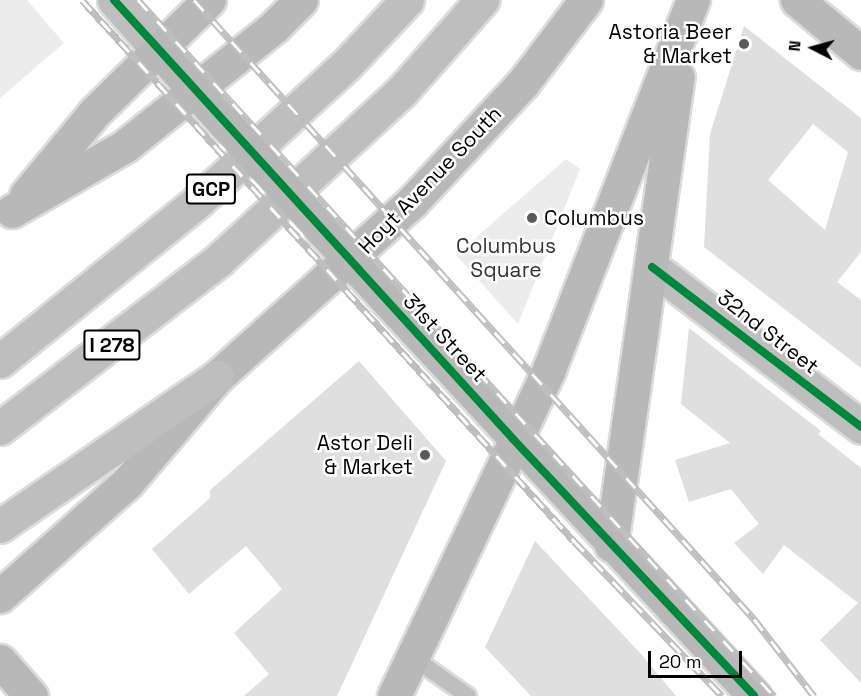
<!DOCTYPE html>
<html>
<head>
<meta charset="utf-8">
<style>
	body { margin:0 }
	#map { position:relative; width:861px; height:696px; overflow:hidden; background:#fff; font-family:"Space Grotesk",sans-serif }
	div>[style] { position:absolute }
	.green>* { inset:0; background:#ececec }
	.building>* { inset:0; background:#dfdfdf }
	.roads { filter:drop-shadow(2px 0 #dbdbdb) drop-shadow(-2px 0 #dbdbdb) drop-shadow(0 2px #dbdbdb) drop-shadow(0 -2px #dbdbdb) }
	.service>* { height:16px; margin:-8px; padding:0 8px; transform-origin:8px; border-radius:8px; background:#bebebe }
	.minor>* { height:33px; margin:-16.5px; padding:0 16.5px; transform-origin:16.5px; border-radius:16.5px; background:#bebebe }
	.tertiary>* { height:33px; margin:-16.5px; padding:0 16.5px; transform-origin:16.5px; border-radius:16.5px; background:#bebebe }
	.secondary>* { height:33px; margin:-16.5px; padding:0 16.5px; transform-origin:16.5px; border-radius:16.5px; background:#b8b8b8 }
	.motorway>* { height:33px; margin:-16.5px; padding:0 16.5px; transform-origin:16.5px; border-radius:16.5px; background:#bebebe }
	.rail>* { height:7px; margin-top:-3.5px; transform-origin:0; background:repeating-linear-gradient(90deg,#fff 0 14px,#bebebe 0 28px); box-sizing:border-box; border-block:2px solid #bebebe }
	.secondary-bridge>* { height:33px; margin:-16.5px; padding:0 16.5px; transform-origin:16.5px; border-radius:16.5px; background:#b8b8b8 }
	.cycleway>* { height:8px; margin:-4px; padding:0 4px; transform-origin:4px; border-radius:4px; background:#00873e }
	.dots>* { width:16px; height:16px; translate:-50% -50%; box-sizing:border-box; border:3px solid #fff; border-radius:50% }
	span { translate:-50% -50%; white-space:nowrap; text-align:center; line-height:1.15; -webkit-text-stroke:5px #fff; paint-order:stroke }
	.shield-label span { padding:2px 4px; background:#fff; border:2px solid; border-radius:4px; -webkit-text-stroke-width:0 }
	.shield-label { font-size:20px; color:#000; font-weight:700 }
	.poi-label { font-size:21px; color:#000 }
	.right { translate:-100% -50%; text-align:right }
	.left { translate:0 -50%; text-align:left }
	.street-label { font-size:21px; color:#000 }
	.park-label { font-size:21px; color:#333 }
	.north { position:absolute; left:783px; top:18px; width:60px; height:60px; -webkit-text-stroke:4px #fff; paint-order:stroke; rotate:276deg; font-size:16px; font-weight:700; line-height:24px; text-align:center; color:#000 }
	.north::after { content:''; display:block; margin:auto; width:21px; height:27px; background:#000; clip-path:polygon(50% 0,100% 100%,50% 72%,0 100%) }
	.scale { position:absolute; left:648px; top:651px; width:94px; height:27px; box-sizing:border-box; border:3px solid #000; border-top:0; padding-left:8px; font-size:18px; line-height:21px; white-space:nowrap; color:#000; -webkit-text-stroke:4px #fff; paint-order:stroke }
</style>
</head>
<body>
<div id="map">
	<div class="green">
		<div style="clip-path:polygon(0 0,27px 0,64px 43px,0 98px)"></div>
		<div style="clip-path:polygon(566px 159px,580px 169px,518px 324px,456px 255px)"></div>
	</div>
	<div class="building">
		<div style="clip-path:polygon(evenodd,744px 26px,861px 118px,861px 252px,837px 282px,861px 300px,861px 368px,704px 247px,710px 134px,744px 26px,813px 124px,848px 152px,825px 230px,768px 180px,813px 124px)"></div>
		<div style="clip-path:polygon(689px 328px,821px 431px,818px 434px,861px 468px,861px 683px,820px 640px,858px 603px,784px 545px,763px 574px,734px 543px,759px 524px,731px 489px,689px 502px,675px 460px,730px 443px,681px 404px)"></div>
		<div style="clip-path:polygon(359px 361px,446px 461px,337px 696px,244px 696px,269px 674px,234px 633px,282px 589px,246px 546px,189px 594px,152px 549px,210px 498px,210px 490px)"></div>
		<div style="clip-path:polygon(535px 541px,641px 654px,676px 696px,531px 696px,485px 647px)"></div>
	</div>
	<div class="roads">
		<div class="service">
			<div style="left:412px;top:657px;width:68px;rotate:34.9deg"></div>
		</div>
		<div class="minor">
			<div style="left:652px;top:267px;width:263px;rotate:37.4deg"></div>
		</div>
		<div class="tertiary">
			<div style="left:114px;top:0;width:67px;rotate:48.7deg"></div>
		</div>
		<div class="secondary">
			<div style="left:797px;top:0;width:83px;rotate:39.6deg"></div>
			<div style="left:158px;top:50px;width:103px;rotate:47.8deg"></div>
			<div style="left:26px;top:195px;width:107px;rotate:-50.3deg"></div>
			<div style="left:94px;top:113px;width:161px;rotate:-44.5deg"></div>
			<div style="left:12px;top:211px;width:130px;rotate:-29.9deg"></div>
			<div style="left:125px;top:146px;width:191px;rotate:-38.6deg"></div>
			<div style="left:274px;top:27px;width:38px;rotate:-45deg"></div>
			<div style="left:321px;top:229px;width:637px;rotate:47.16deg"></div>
			<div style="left:611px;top:545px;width:473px;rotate:-81.9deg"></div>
			<div style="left:0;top:596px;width:170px;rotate:-41.7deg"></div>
			<div style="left:127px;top:483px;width:139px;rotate:-49.7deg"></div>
			<div style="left:217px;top:377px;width:262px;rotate:-41.9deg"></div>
			<div style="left:412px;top:202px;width:163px;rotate:-47deg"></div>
			<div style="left:523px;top:83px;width:104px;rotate:-52.8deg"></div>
			<div style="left:0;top:661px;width:47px;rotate:48.5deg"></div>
			<div style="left:394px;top:696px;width:362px;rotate:-64.6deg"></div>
			<div style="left:549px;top:369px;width:396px;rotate:-68.7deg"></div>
		</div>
		<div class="motorway">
			<div style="left:0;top:361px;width:255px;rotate:-38.9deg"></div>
			<div style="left:198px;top:201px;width:201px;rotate:-42.6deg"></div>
			<div style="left:346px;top:65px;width:89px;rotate:-46.8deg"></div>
			<div style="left:0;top:428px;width:277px;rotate:-37.5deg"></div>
			<div style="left:220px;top:259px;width:246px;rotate:-42.7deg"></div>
			<div style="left:401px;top:92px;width:123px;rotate:-48.6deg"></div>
			<div style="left:0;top:526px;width:263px;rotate:-34.5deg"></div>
		</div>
	</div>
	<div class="rail">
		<div style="left:82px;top:0;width:731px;rotate:47.72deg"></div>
		<div style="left:574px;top:541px;width:214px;rotate:46.3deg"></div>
		<div style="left:138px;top:0;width:943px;rotate:47.58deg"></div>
		<div style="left:194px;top:0;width:835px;rotate:47.86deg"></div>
		<div style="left:754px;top:619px;width:98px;rotate:52.1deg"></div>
	</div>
	<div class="secondary-bridge">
		<div style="left:227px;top:126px;width:139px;rotate:47.6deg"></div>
	</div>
	<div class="cycleway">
		<div style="left:114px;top:0;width:593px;rotate:47.73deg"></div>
		<div style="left:513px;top:439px;width:352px;rotate:46.8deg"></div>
		<div style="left:652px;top:267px;width:263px;rotate:37.4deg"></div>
	</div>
	<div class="dots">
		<div style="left:744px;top:44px;background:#595959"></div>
		<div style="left:532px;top:218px;background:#595959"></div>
		<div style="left:425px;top:455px;background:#595959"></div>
	</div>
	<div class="shield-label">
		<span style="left:211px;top:189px">GCP</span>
		<span style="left:112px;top:345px">I 278</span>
	</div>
	<div class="poi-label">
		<span class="right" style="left:732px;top:44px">Astoria Beer<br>&amp; Market</span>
		<span class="left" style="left:544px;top:218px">Columbus</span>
		<span class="right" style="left:413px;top:455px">Astor Deli<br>&amp; Market</span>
	</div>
	<div class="street-label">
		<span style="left:430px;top:180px;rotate:-46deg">Hoyt Avenue South</span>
		<span style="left:768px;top:332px;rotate:38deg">32nd Street</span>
		<span style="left:445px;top:338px;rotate:47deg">31st Street</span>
	</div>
	<div class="park-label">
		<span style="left:506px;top:258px">Columbus<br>Square</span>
	</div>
	<div class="north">N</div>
	<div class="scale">20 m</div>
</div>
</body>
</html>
